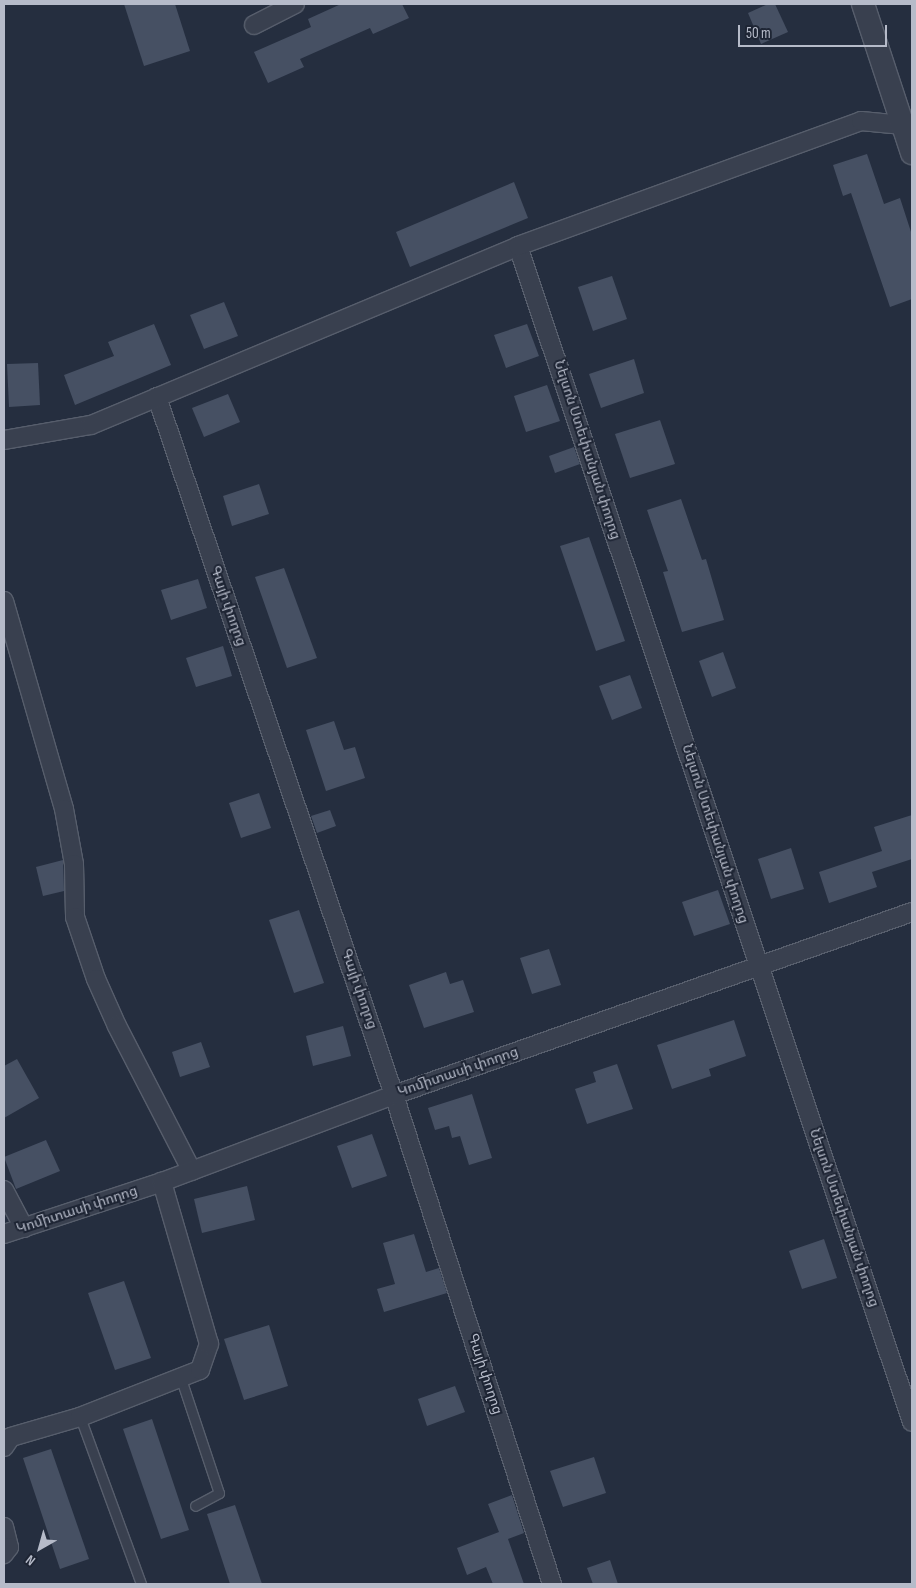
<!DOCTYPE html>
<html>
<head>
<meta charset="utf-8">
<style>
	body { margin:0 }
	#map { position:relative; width:916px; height:1588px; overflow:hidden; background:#252e3f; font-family:"Sofia Sans Condensed","Noto Sans Armenian",sans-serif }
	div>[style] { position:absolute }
	.building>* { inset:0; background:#465063 }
	.roads { filter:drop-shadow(1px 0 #575e6c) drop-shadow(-1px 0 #575e6c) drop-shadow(0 1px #575e6c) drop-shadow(0 -1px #575e6c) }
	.service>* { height:9px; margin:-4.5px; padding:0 4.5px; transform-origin:4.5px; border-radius:4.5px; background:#39404f }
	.minor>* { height:18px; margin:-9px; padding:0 9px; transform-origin:9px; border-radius:9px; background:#39404f }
	.tertiary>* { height:22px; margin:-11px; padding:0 11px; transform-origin:11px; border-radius:11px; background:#39404f }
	span { translate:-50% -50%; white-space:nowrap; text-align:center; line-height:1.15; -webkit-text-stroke:4px #1e2534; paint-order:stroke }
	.street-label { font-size:14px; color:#b6bbc9 }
	.frame { position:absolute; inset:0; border:5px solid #b6bbc9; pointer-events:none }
	.north { position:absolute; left:15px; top:1523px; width:50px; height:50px; -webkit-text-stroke:4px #1e2534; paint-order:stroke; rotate:218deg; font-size:14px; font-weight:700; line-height:20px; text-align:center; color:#b6bbc9 }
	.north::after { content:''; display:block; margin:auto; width:18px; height:22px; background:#b6bbc9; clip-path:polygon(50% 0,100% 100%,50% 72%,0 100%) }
	.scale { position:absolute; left:738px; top:25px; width:149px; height:22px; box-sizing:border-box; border:2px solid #b6bbc9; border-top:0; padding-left:6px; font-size:15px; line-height:18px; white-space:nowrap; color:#b6bbc9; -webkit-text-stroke:4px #1e2534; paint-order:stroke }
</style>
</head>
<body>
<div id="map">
	<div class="building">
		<div style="clip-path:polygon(124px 4px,175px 4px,190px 51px,144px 66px)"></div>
		<div style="clip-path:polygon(341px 4px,402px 4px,409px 18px,373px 34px,370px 28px,300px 59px,304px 67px,268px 83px,254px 52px,311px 27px,308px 19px)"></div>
		<div style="clip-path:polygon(768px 4px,775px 4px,788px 32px,761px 44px,748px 13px)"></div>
		<div style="clip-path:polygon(867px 154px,884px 204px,900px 198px,912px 235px,912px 299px,890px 307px,851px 193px,843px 196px,833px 165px)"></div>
		<div style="clip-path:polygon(514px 182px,528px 218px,410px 267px,396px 232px)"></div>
		<div style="clip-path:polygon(612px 276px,627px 319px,593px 331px,578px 287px)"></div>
		<div style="clip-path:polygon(224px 302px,238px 336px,204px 349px,190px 315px)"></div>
		<div style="clip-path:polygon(154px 324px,171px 365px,75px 405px,64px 375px,114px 356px,108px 342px)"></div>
		<div style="clip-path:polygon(527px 324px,539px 356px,506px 368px,494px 335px)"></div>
		<div style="clip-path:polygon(634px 359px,644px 393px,601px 408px,589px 374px)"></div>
		<div style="clip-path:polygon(38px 363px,40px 405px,9px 407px,7px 364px)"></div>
		<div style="clip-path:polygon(547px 385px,560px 421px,526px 432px,514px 396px)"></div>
		<div style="clip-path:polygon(228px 394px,240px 422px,204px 437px,192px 408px)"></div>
		<div style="clip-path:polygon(660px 420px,675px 464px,630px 478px,615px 434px)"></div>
		<div style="clip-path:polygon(574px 447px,580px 464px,555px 473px,549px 456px)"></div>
		<div style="clip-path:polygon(259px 484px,269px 514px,232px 526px,223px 496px)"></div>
		<div style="clip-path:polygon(681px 499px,702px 560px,706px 559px,724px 620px,682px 632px,663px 572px,668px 571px,647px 510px)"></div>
		<div style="clip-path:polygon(589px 537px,625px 641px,596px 651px,560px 546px)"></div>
		<div style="clip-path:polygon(284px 568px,317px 658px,287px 668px,255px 577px)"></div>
		<div style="clip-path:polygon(198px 579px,207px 608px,171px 620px,161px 590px)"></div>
		<div style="clip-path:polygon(223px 646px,232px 676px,196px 687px,186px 658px)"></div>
		<div style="clip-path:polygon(723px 652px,736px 688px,712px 697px,699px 661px)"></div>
		<div style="clip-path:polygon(630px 675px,642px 708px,612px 720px,599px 686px)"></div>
		<div style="clip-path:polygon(334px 721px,344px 750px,355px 747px,365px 778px,326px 791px,306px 730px)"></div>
		<div style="clip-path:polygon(259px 793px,271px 828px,241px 838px,229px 803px)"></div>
		<div style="clip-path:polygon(330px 810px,336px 826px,317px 833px,311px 816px)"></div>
		<div style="clip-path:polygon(912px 815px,912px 859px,872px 872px,877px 887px,829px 903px,819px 872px,882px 851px,874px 827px)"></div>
		<div style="clip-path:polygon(791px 848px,804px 889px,771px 899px,758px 859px)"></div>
		<div style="clip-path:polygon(63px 860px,64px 891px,43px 896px,36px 867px)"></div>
		<div style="clip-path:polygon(718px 890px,730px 924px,694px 936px,682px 902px)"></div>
		<div style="clip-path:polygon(299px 910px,324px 983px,294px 993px,269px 920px)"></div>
		<div style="clip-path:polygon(549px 949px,561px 985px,532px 994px,520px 958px)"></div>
		<div style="clip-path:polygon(446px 972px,450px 984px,463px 980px,474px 1012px,424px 1028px,409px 985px)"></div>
		<div style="clip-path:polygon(734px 1020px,746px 1056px,709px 1069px,711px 1076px,672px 1089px,657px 1045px)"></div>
		<div style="clip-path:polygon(343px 1026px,351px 1056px,313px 1066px,306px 1036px)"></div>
		<div style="clip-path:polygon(201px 1042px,210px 1067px,180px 1077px,172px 1052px)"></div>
		<div style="clip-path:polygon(17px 1059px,39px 1098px,4px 1118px,4px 1066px)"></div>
		<div style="clip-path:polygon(617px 1064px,633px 1109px,587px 1124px,575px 1089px,596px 1082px,593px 1072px)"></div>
		<div style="clip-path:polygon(472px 1094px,492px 1158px,469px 1165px,460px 1136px,452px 1138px,449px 1126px,435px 1130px,428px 1108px)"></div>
		<div style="clip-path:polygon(372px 1134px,387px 1176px,352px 1188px,337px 1146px)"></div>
		<div style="clip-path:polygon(46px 1140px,60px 1171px,16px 1189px,4px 1157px)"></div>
		<div style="clip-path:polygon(247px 1186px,255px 1220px,202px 1233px,194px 1199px)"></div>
		<div style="clip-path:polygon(414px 1234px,426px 1272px,439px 1268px,447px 1293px,384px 1312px,377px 1289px,395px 1284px,383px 1243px)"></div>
		<div style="clip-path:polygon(824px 1239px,837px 1278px,802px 1289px,789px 1251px)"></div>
		<div style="clip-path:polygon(124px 1281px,151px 1358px,115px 1370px,88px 1293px)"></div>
		<div style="clip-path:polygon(269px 1325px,288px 1386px,244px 1400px,224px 1339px)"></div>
		<div style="clip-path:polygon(455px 1386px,465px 1412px,427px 1426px,418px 1399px)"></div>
		<div style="clip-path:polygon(152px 1419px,189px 1530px,161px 1539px,123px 1429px)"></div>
		<div style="clip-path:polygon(51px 1449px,89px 1559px,60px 1569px,23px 1458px)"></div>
		<div style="clip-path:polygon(594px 1457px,606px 1493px,563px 1507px,550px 1471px)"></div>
		<div style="clip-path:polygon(512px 1495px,524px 1533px,508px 1539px,524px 1584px,493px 1584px,486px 1567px,467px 1575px,457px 1548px,499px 1532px,488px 1504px)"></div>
		<div style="clip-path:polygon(235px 1505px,262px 1584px,230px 1584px,207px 1514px)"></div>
		<div style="clip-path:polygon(610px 1560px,618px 1584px,593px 1584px,587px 1568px)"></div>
	</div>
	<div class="roads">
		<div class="service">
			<div style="left:181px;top:1379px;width:120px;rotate:71.6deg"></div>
			<div style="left:219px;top:1493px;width:27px;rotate:152deg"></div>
			<div style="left:80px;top:1417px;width:178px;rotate:69.9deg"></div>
		</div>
		<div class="minor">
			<div style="left:254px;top:25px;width:46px;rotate:-27.1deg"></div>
			<div style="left:518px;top:246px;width:1240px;rotate:71.48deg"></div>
			<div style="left:157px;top:397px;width:737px;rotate:71.25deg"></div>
			<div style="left:394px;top:1095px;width:514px;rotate:72.09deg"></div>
			<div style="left:4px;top:440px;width:88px;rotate:-9.8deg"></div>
			<div style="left:91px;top:425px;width:463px;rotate:-22.7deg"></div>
			<div style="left:518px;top:246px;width:365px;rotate:-20deg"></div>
			<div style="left:861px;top:121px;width:42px;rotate:5.4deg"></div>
			<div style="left:903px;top:125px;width:9px;rotate:-13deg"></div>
			<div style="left:4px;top:601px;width:216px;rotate:73.9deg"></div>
			<div style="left:64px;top:809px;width:56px;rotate:79.7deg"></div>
			<div style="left:74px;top:864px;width:53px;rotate:88.9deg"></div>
			<div style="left:75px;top:917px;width:65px;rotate:71.3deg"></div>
			<div style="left:96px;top:979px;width:51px;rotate:65.9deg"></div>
			<div style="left:117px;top:1026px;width:163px;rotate:62.7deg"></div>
			<div style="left:4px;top:1190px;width:43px;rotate:62.2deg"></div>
			<div style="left:4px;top:1234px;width:166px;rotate:-18.2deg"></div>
			<div style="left:162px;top:1182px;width:248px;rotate:-20.6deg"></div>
			<div style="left:394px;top:1095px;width:549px;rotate:-19.46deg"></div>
			<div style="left:4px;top:1447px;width:12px;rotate:-55deg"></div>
			<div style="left:11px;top:1437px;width:72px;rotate:-16.2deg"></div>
			<div style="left:80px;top:1417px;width:129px;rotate:-21.4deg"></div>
			<div style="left:200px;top:1370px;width:28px;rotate:-71deg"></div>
			<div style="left:209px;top:1344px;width:169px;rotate:-106.2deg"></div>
			<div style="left:4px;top:1527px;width:21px;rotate:76deg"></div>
			<div style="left:9px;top:1547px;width:9px;rotate:126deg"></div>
		</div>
		<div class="tertiary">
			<div style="left:863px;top:4px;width:157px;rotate:71.8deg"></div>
		</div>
	</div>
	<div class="street-label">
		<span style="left:587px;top:450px;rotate:72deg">Նելսոն Ստեփանյան փողոց</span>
		<span style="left:228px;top:606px;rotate:71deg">Գայի փողոց</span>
		<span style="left:715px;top:834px;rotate:72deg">Նելսոն Ստեփանյան փողոց</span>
		<span style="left:359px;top:989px;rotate:71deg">Գայի փողոց</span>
		<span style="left:458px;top:1072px;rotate:-19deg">Կոմիտասի փողոց</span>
		<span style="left:77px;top:1210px;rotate:-18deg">Կոմիտասի փողոց</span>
		<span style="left:844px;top:1218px;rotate:71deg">Նելսոն Ստեփանյան փողոց</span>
		<span style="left:485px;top:1374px;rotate:72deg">Գայի փողոց</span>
	</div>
	<div class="frame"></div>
	<div class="north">N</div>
	<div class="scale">50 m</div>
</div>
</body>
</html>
